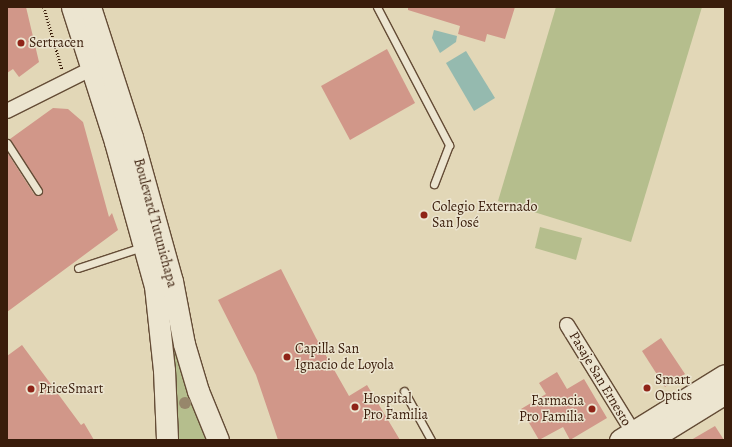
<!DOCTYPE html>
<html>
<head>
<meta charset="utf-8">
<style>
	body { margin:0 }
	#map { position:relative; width:732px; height:447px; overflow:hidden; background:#e2d7b7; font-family:Alegreya,serif }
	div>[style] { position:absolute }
	.green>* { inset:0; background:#b5be8d }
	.water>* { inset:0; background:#95baaf }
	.building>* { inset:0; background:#d19789 }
	.path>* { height:2.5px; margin-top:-1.25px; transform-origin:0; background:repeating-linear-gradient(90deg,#3a1d0b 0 1px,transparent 0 3px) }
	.roads { filter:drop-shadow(1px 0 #644c36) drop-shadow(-1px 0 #644c36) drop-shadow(0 1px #644c36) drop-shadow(0 -1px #644c36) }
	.lane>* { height:7px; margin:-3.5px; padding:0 3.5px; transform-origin:3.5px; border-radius:3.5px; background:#ece5d0 }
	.street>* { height:14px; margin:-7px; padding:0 7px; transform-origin:7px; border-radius:7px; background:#ece5d0 }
	.secondary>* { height:21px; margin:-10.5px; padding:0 10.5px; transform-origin:10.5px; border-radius:10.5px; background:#ece5d0 }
	.trees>* { width:12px; height:12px; margin:-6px; border-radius:50%; background:#97876b }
	.dots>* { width:11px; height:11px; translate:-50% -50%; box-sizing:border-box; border:2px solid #ece5d0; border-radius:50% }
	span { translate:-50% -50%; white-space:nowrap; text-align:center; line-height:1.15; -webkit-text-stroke:3px #ece5d0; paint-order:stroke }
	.poi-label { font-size:14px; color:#3a1d0b }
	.left { translate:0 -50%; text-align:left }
	.right { translate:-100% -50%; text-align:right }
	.street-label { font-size:14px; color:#3a1d0b }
	.frame { position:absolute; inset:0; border:8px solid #3a1d0b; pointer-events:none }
</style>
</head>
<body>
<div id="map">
	<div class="green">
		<div style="clip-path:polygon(556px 7px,702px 7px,631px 242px,498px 201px)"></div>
		<div style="clip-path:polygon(540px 227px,582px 238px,576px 260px,535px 248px)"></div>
		<div style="clip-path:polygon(165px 316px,183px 378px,209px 440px,175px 440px)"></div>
	</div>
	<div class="water">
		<div style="clip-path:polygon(434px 30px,457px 36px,456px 42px,440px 53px,432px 38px)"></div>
		<div style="clip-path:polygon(466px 51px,495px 98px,474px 111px,446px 63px)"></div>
	</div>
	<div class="building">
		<div style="clip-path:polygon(7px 7px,26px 7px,39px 62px,19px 77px,13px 69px,7px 73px)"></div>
		<div style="clip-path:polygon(408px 7px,515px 7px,505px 39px,487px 34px,485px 42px,458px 34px,460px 26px,408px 10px)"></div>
		<div style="clip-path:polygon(387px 49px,415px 103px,350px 140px,321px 86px)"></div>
		<div style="clip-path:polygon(53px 108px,68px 109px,83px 122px,109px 217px,112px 213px,118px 230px,7px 312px,7px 152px,34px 194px,40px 195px,43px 191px,10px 139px)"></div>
		<div style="clip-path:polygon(281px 269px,316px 338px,349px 396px,367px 385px,400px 440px,278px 440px,256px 375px,218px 300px)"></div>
		<div style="clip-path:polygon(661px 338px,685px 374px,665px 387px,642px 351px)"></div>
		<div style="clip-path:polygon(22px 345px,81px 425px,84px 423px,94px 440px,7px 440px,7px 356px)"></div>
		<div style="clip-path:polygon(557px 372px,567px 389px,584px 379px,607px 418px,570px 440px,563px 427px,539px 440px,521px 409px,546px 394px,539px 383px)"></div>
		<div style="clip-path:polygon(715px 426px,724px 440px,691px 440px)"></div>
	</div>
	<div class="path">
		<div style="left:44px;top:7px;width:65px;rotate:73.8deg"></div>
	</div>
	<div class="roads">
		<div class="lane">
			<div style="left:377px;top:7px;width:156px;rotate:62.4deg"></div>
			<div style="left:449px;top:145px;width:42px;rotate:111deg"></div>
			<div style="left:7px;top:143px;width:57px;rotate:57.1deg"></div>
			<div style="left:78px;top:268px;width:67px;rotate:-18.2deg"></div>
			<div style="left:404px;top:391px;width:56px;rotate:61.1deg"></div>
		</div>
		<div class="street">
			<div style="left:7px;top:111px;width:96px;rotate:-26.6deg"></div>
			<div style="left:567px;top:325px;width:126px;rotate:58.3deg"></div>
		</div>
		<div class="secondary">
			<div style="left:72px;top:7px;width:142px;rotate:72.3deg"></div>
			<div style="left:115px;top:142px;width:149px;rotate:74.5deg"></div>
			<div style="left:155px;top:286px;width:84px;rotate:83.9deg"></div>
			<div style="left:164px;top:370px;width:70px;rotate:87.5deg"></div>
			<div style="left:90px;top:7px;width:137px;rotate:72.1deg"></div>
			<div style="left:132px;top:137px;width:149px;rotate:74.5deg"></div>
			<div style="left:172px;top:281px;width:64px;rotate:79.2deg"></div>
			<div style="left:184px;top:344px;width:49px;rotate:73.4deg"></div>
			<div style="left:198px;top:391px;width:53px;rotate:67.8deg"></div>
			<div style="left:620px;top:440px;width:123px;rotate:-31.8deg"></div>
			<div style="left:649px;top:440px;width:89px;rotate:-31.7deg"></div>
		</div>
	</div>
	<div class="trees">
		<div style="left:185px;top:403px"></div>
	</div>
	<div class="dots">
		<div style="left:21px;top:43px;background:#8f2418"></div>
		<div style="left:424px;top:215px;background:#8f2418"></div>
		<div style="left:287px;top:357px;background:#8f2418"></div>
		<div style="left:647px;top:388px;background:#8f2418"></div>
		<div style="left:31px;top:389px;background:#8f2418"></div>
		<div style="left:355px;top:407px;background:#8f2418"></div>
		<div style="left:592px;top:409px;background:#8f2418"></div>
	</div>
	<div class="poi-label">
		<span class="left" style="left:29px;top:43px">Sertracen</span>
		<span class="left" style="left:432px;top:215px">Colegio Externado<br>San José</span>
		<span class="left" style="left:295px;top:357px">Capilla San<br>Ignacio de Loyola</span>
		<span class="left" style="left:655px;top:388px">Smart<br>Optics</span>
		<span class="left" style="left:39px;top:389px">PriceSmart</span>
		<span class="left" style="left:363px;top:407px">Hospital<br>Pro Familia</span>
		<span class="right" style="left:584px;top:409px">Farmacia<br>Pro Familia</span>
	</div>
	<div class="street-label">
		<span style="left:155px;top:223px;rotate:75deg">Boulevard Tutunichapa</span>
		<span style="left:600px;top:379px;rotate:59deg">Pasaje San Ernesto</span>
	</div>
	<div class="frame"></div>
</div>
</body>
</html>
